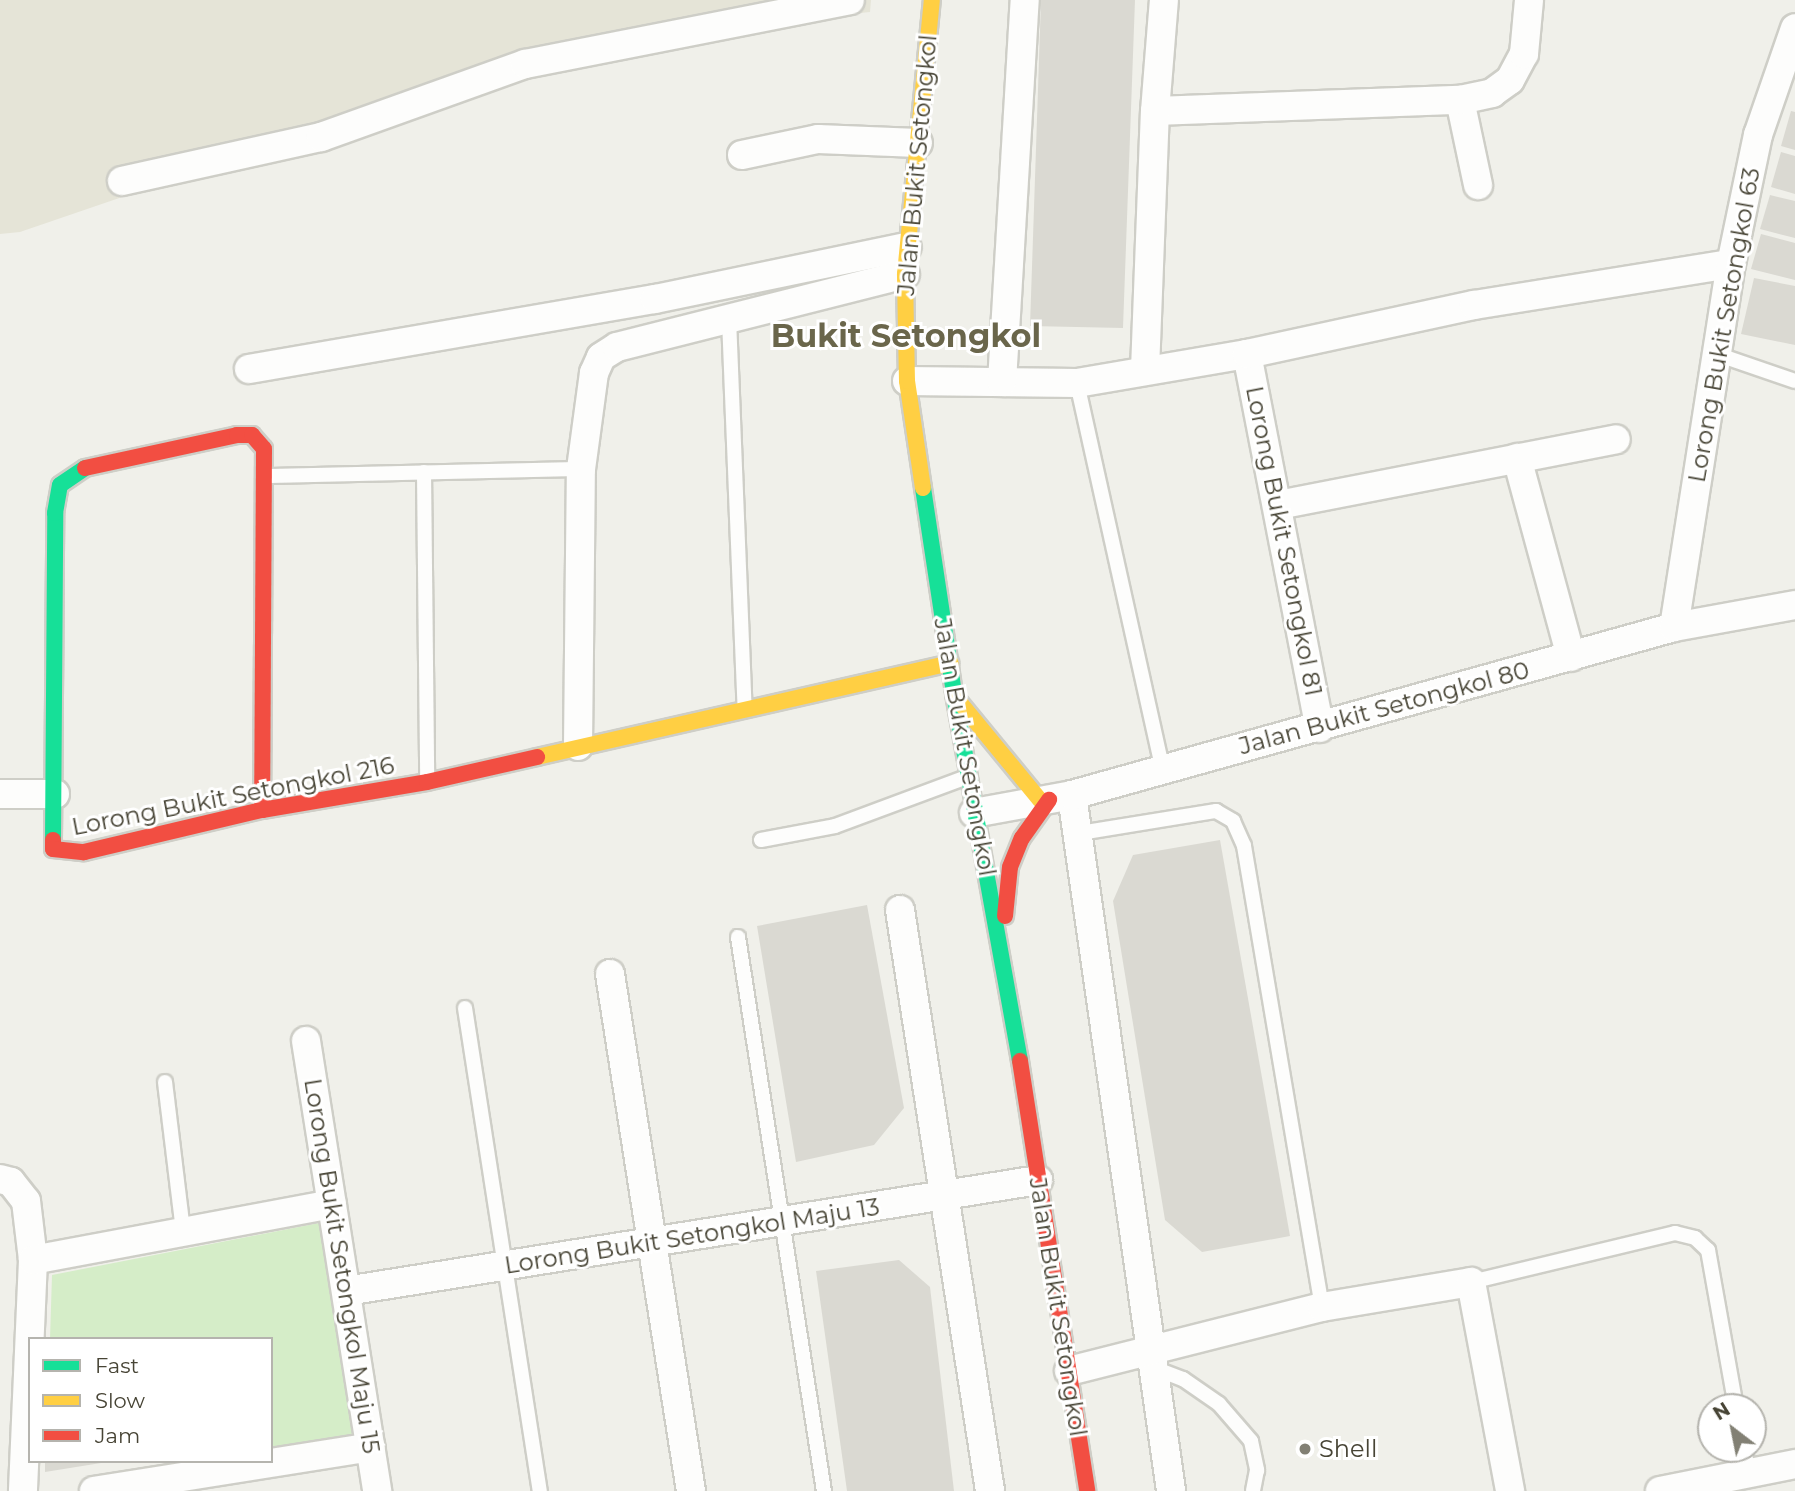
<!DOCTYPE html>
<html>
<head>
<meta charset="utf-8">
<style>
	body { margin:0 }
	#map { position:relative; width:1795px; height:1491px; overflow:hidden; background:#f0f0ea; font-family:Montserrat,sans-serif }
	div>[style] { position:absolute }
	.residential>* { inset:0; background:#e5e4d7 }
	.green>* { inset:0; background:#d5edc8 }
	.building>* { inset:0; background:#dad9d2 }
	.roads { filter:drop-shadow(2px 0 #cecec7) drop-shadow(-2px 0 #cecec7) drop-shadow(0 2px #cecec7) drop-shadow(0 -2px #cecec7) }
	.lane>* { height:14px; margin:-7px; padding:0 7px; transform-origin:7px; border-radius:7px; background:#fdfdfc }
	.street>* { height:28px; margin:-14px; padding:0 14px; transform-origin:14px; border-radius:14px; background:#fdfdfc }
	.fast>* { height:16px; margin:-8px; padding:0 8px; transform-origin:8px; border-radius:8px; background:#16e098 }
	.slow>* { height:16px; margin:-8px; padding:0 8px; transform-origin:8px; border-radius:8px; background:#ffcf43 }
	.jam>* { height:16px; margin:-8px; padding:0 8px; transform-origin:8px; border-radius:8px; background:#f24e42 }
	.dots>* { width:19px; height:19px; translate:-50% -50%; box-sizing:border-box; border:4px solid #fff; border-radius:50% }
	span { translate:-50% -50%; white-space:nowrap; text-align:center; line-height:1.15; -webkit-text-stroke:6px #fff; paint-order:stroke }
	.street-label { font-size:24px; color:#474435 }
	.poi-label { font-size:24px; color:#474435 }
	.left { translate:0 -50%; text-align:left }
	.district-label { font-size:32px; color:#6a664b; font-weight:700 }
	.legend { position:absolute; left:28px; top:1337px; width:245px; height:126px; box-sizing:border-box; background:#fff; border:2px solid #b5b4ae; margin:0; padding:9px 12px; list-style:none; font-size:21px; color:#474435 }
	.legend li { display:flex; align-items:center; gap:14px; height:35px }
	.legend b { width:35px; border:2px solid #b5b4ae }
	.north { position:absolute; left:1697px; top:1393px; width:70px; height:70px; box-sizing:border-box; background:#fff; border:2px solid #b5b4ae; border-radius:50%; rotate:328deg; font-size:19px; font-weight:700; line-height:28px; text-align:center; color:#474435 }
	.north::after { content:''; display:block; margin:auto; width:24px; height:32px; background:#828074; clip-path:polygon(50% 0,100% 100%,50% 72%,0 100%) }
</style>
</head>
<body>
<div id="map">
	<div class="residential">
		<div style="clip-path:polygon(0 0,871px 0,870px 12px,821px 17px,531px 72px,329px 149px,131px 194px,20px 232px,0 234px)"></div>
	</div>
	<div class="green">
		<div style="clip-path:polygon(319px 1223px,354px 1435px,271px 1450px,271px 1339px,50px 1339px,52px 1275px)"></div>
	</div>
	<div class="building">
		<div style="clip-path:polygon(1041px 0,1135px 0,1123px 328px,1030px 326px)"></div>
		<div style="clip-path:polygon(1791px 111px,1795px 112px,1795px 150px,1781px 146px)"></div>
		<div style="clip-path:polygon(1781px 152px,1795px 156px,1795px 194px,1771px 187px)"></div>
		<div style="clip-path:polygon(1770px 195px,1795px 201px,1795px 238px,1760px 229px)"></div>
		<div style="clip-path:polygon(1761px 234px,1795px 243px,1795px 280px,1751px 269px)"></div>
		<div style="clip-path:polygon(1754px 278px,1795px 286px,1795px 345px,1741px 334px)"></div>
		<div style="clip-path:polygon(1220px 840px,1290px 1236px,1202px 1252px,1165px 1220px,1113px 901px,1133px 855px)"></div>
		<div style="clip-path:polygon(867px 905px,904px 1108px,874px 1145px,796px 1162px,757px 926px)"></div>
		<div style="clip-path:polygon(899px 1260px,930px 1287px,954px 1491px,847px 1491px,816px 1271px)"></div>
		<div style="clip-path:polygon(45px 1461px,101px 1461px,101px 1463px,45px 1472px)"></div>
	</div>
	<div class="roads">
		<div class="lane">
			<div style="left:729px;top:319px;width:391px;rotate:87.7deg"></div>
			<div style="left:1716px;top:354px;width:83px;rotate:18.9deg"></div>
			<div style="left:1077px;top:383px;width:393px;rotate:77.5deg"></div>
			<div style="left:424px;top:472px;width:307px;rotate:89.4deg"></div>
			<div style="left:266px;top:476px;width:315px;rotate:-1.3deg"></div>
			<div style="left:1080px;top:833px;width:138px;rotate:-9.2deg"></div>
			<div style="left:1216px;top:811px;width:20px;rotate:30deg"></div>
			<div style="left:1233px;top:821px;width:27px;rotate:66deg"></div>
			<div style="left:1244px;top:846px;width:468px;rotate:80.4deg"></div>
			<div style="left:761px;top:840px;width:75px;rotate:-10.7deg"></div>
			<div style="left:835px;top:826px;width:141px;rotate:-20.4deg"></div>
			<div style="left:738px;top:937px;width:561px;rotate:81.18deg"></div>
			<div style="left:465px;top:1008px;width:489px;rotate:81.2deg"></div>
			<div style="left:165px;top:1082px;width:150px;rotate:83.1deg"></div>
			<div style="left:1471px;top:1282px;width:210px;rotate:-13.5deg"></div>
			<div style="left:1675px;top:1233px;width:21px;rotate:14deg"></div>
			<div style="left:1695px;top:1238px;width:18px;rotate:43deg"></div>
			<div style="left:1708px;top:1250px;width:159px;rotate:79.9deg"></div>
			<div style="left:1154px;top:1368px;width:31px;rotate:21deg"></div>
			<div style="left:1183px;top:1379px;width:44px;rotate:34.8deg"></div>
			<div style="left:1219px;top:1404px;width:49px;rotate:49.1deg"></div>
			<div style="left:1251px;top:1441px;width:30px;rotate:78deg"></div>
			<div style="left:1257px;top:1470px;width:21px;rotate:101deg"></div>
			<div style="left:1744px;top:1449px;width:26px;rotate:79deg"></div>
		</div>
		<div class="street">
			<div style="left:1460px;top:100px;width:87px;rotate:78deg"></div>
			<div style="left:1155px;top:111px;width:305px;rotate:-2.1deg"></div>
			<div style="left:1460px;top:100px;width:33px;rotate:-12deg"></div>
			<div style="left:1492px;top:93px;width:22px;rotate:-36deg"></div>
			<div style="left:1510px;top:80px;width:30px;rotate:-62deg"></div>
			<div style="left:1524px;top:54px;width:54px;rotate:-84.7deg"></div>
			<div style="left:742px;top:155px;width:78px;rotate:-11.9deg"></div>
			<div style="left:818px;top:139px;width:100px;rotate:2.3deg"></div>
			<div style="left:122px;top:181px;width:204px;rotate:-12.5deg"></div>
			<div style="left:321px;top:137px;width:217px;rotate:-19.7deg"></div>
			<div style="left:525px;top:64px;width:331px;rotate:-11.1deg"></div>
			<div style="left:1247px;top:354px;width:381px;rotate:79deg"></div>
			<div style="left:249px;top:369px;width:412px;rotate:-9.8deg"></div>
			<div style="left:655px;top:299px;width:257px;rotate:-11.7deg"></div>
			<div style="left:1145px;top:370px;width:259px;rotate:-87.8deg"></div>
			<div style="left:1155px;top:111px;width:111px;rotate:-85.4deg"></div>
			<div style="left:907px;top:381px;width:170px;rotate:0.7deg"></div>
			<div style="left:1077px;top:383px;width:172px;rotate:-9.7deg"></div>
			<div style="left:1247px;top:354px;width:232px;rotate:-12.2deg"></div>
			<div style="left:1474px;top:305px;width:260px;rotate:-9.1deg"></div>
			<div style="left:1002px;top:382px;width:383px;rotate:-86.6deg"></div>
			<div style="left:1517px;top:458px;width:206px;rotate:74.8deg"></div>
			<div style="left:1278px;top:505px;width:344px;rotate:-11deg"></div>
			<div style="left:1674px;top:627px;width:367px;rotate:-81.1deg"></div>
			<div style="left:1731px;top:264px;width:132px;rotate:-78.2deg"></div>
			<div style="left:1758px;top:135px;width:113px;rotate:-70.9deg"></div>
			<div style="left:578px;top:746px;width:277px;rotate:-89.4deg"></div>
			<div style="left:581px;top:469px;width:97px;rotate:-82.3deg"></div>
			<div style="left:594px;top:373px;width:17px;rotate:-66deg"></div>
			<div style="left:601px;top:357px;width:19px;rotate:-32deg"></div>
			<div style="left:617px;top:347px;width:297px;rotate:-14.2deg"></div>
			<div style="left:0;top:794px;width:55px"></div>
			<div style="left:1072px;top:795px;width:703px;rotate:81.9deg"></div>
			<div style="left:974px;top:813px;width:100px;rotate:-10.4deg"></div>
			<div style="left:1072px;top:795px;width:625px;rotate:-15.59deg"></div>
			<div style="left:1674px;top:627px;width:123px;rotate:-10.3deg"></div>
			<div style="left:900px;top:910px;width:588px;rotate:81.19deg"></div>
			<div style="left:610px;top:974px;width:523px;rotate:81.1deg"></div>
			<div style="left:306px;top:1041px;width:456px;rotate:81deg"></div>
			<div style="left:0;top:1179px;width:11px;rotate:15deg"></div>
			<div style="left:11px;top:1182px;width:24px;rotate:52deg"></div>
			<div style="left:26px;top:1201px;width:59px;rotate:83.2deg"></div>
			<div style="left:33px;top:1260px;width:231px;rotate:92.5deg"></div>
			<div style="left:33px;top:1260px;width:304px;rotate:-10.6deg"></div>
			<div style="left:346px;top:1291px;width:701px;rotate:-9.11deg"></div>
			<div style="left:1069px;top:1371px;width:261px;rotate:-14.2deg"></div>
			<div style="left:1322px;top:1307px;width:151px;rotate:-9.5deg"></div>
			<div style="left:1471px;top:1282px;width:213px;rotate:79.4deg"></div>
			<div style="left:94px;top:1491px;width:280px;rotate:-9deg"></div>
			<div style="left:1660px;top:1491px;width:138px;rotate:-11.3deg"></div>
		</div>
		<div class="fast">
			<div style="left:923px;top:488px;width:208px;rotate:81.4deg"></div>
			<div style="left:954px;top:694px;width:373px;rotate:79.8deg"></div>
			<div style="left:53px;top:840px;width:327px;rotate:-89.6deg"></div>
			<div style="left:55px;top:513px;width:28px;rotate:-80deg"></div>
			<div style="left:60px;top:485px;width:30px;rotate:-34deg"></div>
		</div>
		<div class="slow">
			<div style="left:923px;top:488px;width:108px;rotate:-98.5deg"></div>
			<div style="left:907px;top:381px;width:107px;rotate:-91.1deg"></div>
			<div style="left:905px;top:274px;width:275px;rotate:-84.4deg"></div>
			<div style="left:957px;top:699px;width:131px;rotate:50.6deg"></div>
			<div style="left:537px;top:757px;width:424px;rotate:-12.8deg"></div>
		</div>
		<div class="jam">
			<div style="left:85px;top:468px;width:156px;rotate:-12.2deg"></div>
			<div style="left:237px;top:435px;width:15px"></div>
			<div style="left:252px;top:435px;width:18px;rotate:49deg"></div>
			<div style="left:264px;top:449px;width:361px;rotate:90.3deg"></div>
			<div style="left:53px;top:840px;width:9px;rotate:90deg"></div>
			<div style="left:53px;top:849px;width:31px;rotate:6deg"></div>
			<div style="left:84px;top:852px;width:183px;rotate:-13.3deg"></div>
			<div style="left:262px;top:810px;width:167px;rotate:-9.6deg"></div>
			<div style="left:427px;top:782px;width:113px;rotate:-12.8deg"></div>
			<div style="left:1005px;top:916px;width:49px;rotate:-84.2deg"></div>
			<div style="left:1010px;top:867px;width:31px;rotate:-68deg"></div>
			<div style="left:1022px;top:838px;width:47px;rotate:-54.6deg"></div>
			<div style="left:1020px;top:1061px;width:435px;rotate:81.1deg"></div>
		</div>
	</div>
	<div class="dots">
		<div style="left:1305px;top:1449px;background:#828074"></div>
	</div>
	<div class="street-label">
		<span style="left:917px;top:165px;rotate:-85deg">Jalan Bukit Setongkol</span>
		<span style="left:1724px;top:325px;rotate:-80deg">Lorong Bukit Setongkol 63</span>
		<span style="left:1284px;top:541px;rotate:79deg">Lorong Bukit Setongkol 81</span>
		<span style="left:1384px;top:708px;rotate:-15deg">Jalan Bukit Setongkol 80</span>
		<span style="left:965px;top:747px;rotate:80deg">Jalan Bukit Setongkol</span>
		<span style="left:233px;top:796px;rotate:-11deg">Lorong Bukit Setongkol 216</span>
		<span style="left:692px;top:1236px;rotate:-9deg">Lorong Bukit Setongkol Maju 13</span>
		<span style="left:342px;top:1266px;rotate:81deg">Lorong Bukit Setongkol Maju 15</span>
		<span style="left:1058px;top:1307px;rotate:81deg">Jalan Bukit Setongkol</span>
	</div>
	<div class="poi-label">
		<span class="left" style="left:1319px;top:1449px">Shell</span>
	</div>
	<div class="district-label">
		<span style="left:906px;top:336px">Bukit Setongkol</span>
	</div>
	<ul class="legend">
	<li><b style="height:9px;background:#16e098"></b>Fast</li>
	<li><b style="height:9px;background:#ffcf43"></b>Slow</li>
	<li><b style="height:9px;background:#f24e42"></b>Jam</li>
	</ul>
	<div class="north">N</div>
</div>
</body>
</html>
